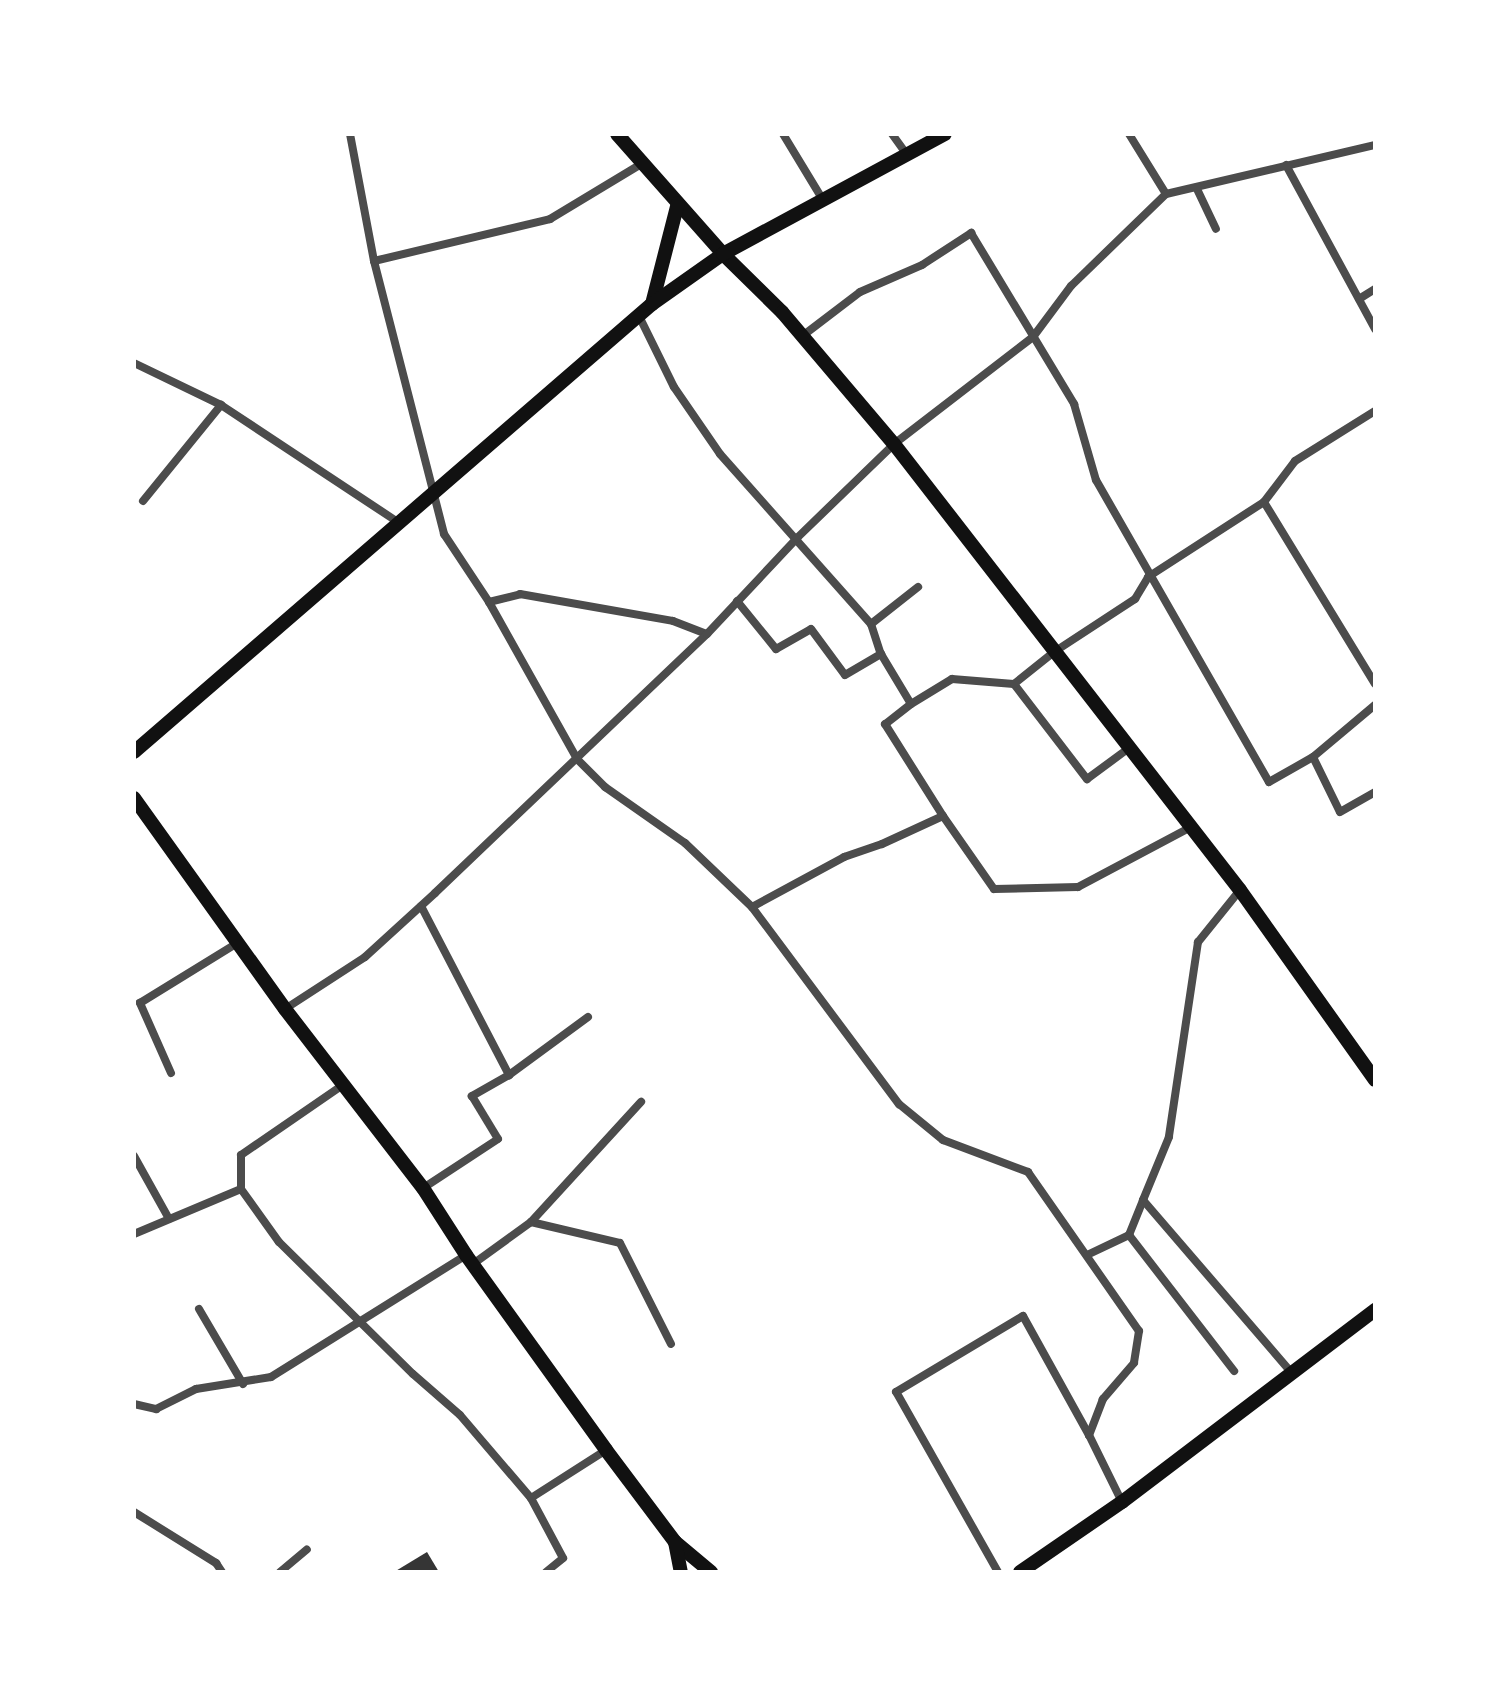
<!DOCTYPE html>
<html>
<head>
<meta charset="utf-8">
<style>
	body { margin:0 }
	#map { position:relative; width:1509px; height:1706px; overflow:hidden; background:#fff; font-family:"IBM Plex Sans",sans-serif }
	div>[style] { position:absolute }
	.building>* { inset:0; background:#353535 }
	.minor>* { height:8px; margin:-4px; padding:0 4px; transform-origin:4px; border-radius:4px; background:#4c4c4c }
	.secondary>* { height:14px; margin:-7px; padding:0 7px; transform-origin:7px; border-radius:7px; background:#111 }
	span { translate:-50% -50%; white-space:nowrap; text-align:center; line-height:1.15; -webkit-text-stroke:6px #fff; paint-order:stroke }
	.frame { position:absolute; inset:0; border:136px solid #fff; pointer-events:none }
</style>
</head>
<body>
<div id="map">
	<div class="building">
		<div style="clip-path:polygon(427px 1552px,439px 1572px,394px 1572px)"></div>
	</div>
	<div class="minor">
		<div style="left:350px;top:134px;width:129px;rotate:79.3deg"></div>
		<div style="left:374px;top:261px;width:282px;rotate:75.6deg"></div>
		<div style="left:444px;top:534px;width:82px;rotate:56.5deg"></div>
		<div style="left:489px;top:602px;width:180px;rotate:60.7deg"></div>
		<div style="left:577px;top:759px;width:40px;rotate:45deg"></div>
		<div style="left:605px;top:787px;width:98px;rotate:35deg"></div>
		<div style="left:685px;top:843px;width:93px;rotate:43.7deg"></div>
		<div style="left:752px;top:907px;width:246px;rotate:53.3deg"></div>
		<div style="left:899px;top:1104px;width:57px;rotate:39.3deg"></div>
		<div style="left:943px;top:1140px;width:91px;rotate:20.6deg"></div>
		<div style="left:1028px;top:1172px;width:194px;rotate:55.1deg"></div>
		<div style="left:1139px;top:1331px;width:32px;rotate:99deg"></div>
		<div style="left:1134px;top:1363px;width:48px;rotate:130.7deg"></div>
		<div style="left:1103px;top:1399px;width:39px;rotate:111deg"></div>
		<div style="left:783px;top:134px;width:77px;rotate:58.8deg"></div>
		<div style="left:892px;top:134px;width:26px;rotate:54deg"></div>
		<div style="left:1129px;top:134px;width:70px;rotate:58.3deg"></div>
		<div style="left:1286px;top:165px;width:187px;rotate:61.5deg"></div>
		<div style="left:1197px;top:189px;width:44px;rotate:64.6deg"></div>
		<div style="left:374px;top:261px;width:181px;rotate:-13.4deg"></div>
		<div style="left:550px;top:219px;width:106px;rotate:-31.1deg"></div>
		<div style="left:1359px;top:299px;width:19px;rotate:-32deg"></div>
		<div style="left:639px;top:316px;width:79px;rotate:63.8deg"></div>
		<div style="left:674px;top:387px;width:81px;rotate:55.5deg"></div>
		<div style="left:720px;top:454px;width:227px;rotate:48.4deg"></div>
		<div style="left:871px;top:624px;width:32px;rotate:72deg"></div>
		<div style="left:881px;top:654px;width:58px;rotate:59deg"></div>
		<div style="left:911px;top:704px;width:33px;rotate:142deg"></div>
		<div style="left:885px;top:724px;width:109px;rotate:57.8deg"></div>
		<div style="left:801px;top:337px;width:74px;rotate:-37.3deg"></div>
		<div style="left:860px;top:292px;width:68px;rotate:-23.5deg"></div>
		<div style="left:922px;top:265px;width:59px;rotate:-33.1deg"></div>
		<div style="left:971px;top:233px;width:200px;rotate:58.9deg"></div>
		<div style="left:1074px;top:404px;width:79px;rotate:73.9deg"></div>
		<div style="left:1096px;top:480px;width:348px;rotate:60.2deg"></div>
		<div style="left:1269px;top:782px;width:51px;rotate:-29.6deg"></div>
		<div style="left:1313px;top:757px;width:61px;rotate:63.9deg"></div>
		<div style="left:1340px;top:812px;width:40px;rotate:-29.7deg"></div>
		<div style="left:134px;top:363px;width:97px;rotate:25.8deg"></div>
		<div style="left:221px;top:405px;width:212px;rotate:33.5deg"></div>
		<div style="left:143px;top:501px;width:124px;rotate:-50.9deg"></div>
		<div style="left:1264px;top:502px;width:213px;rotate:58.6deg"></div>
		<div style="left:737px;top:601px;width:62px;rotate:50.9deg"></div>
		<div style="left:776px;top:649px;width:40px;rotate:-29.7deg"></div>
		<div style="left:811px;top:629px;width:57px;rotate:53.5deg"></div>
		<div style="left:845px;top:675px;width:42px;rotate:-30.3deg"></div>
		<div style="left:489px;top:602px;width:32px;rotate:-14deg"></div>
		<div style="left:520px;top:594px;width:155px;rotate:10deg"></div>
		<div style="left:673px;top:621px;width:36px;rotate:21deg"></div>
		<div style="left:871px;top:624px;width:60px;rotate:-38.2deg"></div>
		<div style="left:1014px;top:684px;width:120px;rotate:52.5deg"></div>
		<div style="left:1087px;top:779px;width:52px;rotate:-36.4deg"></div>
		<div style="left:911px;top:704px;width:48px;rotate:-31.4deg"></div>
		<div style="left:952px;top:679px;width:62px;rotate:4.6deg"></div>
		<div style="left:1014px;top:684px;width:51px;rotate:-38.7deg"></div>
		<div style="left:1054px;top:652px;width:97px;rotate:-33.2deg"></div>
		<div style="left:1135px;top:599px;width:26px;rotate:-59deg"></div>
		<div style="left:1148px;top:577px;width:138px;rotate:-32.9deg"></div>
		<div style="left:1264px;top:502px;width:51px;rotate:-52.9deg"></div>
		<div style="left:1295px;top:461px;width:94px;rotate:-32deg"></div>
		<div style="left:1313px;top:757px;width:81px;rotate:-40deg"></div>
		<div style="left:1240px;top:890px;width:67px;rotate:128.9deg"></div>
		<div style="left:1198px;top:942px;width:197px;rotate:98.5deg"></div>
		<div style="left:1169px;top:1137px;width:68px;rotate:112.4deg"></div>
		<div style="left:1143px;top:1200px;width:225px;rotate:49.3deg"></div>
		<div style="left:421px;top:906px;width:191px;rotate:62.5deg"></div>
		<div style="left:509px;top:1075px;width:43px;rotate:150.4deg"></div>
		<div style="left:472px;top:1096px;width:50px;rotate:58.8deg"></div>
		<div style="left:498px;top:1139px;width:90px;rotate:146.8deg"></div>
		<div style="left:752px;top:907px;width:105px;rotate:-28.5deg"></div>
		<div style="left:844px;top:857px;width:40px;rotate:-18.9deg"></div>
		<div style="left:882px;top:844px;width:67px;rotate:-24.7deg"></div>
		<div style="left:943px;top:816px;width:89px;rotate:55.1deg"></div>
		<div style="left:994px;top:889px;width:84px;rotate:-1.4deg"></div>
		<div style="left:1078px;top:887px;width:128px;rotate:-28deg"></div>
		<div style="left:285px;top:1009px;width:95px;rotate:-33deg"></div>
		<div style="left:365px;top:957px;width:95px;rotate:-42.4deg"></div>
		<div style="left:435px;top:893px;width:376px;rotate:-43.6deg"></div>
		<div style="left:707px;top:634px;width:132px;rotate:-46.8deg"></div>
		<div style="left:797px;top:538px;width:135px;rotate:-44.1deg"></div>
		<div style="left:894px;top:444px;width:175px;rotate:-37.6deg"></div>
		<div style="left:1033px;top:337px;width:64px;rotate:-53.3deg"></div>
		<div style="left:1071px;top:286px;width:132px;rotate:-44.1deg"></div>
		<div style="left:1166px;top:194px;width:215px;rotate:-13.2deg"></div>
		<div style="left:171px;top:1073px;width:77px;rotate:-113.9deg"></div>
		<div style="left:140px;top:1003px;width:116px;rotate:-31.6deg"></div>
		<div style="left:509px;top:1075px;width:98px;rotate:-36.3deg"></div>
		<div style="left:134px;top:1156px;width:72px;rotate:60.9deg"></div>
		<div style="left:241px;top:1189px;width:65px;rotate:54.4deg"></div>
		<div style="left:279px;top:1242px;width:188px;rotate:44.6deg"></div>
		<div style="left:413px;top:1374px;width:62px;rotate:41.1deg"></div>
		<div style="left:460px;top:1415px;width:109px;rotate:49.5deg"></div>
		<div style="left:531px;top:1222px;width:91px;rotate:13.3deg"></div>
		<div style="left:620px;top:1243px;width:113px;rotate:63.2deg"></div>
		<div style="left:134px;top:1234px;width:116px;rotate:-22.8deg"></div>
		<div style="left:241px;top:1189px;width:34px;rotate:-90deg"></div>
		<div style="left:241px;top:1155px;width:124px;rotate:-34.5deg"></div>
		<div style="left:1129px;top:1235px;width:172px;rotate:52.3deg"></div>
		<div style="left:1087px;top:1255px;width:47px;rotate:-25.5deg"></div>
		<div style="left:1129px;top:1235px;width:38px;rotate:-68deg"></div>
		<div style="left:473px;top:1264px;width:72px;rotate:-35.9deg"></div>
		<div style="left:531px;top:1222px;width:163px;rotate:-47.5deg"></div>
		<div style="left:199px;top:1309px;width:87px;rotate:59.6deg"></div>
		<div style="left:134px;top:1404px;width:23px;rotate:13deg"></div>
		<div style="left:156px;top:1409px;width:45px;rotate:-26.6deg"></div>
		<div style="left:196px;top:1389px;width:76px;rotate:-9.1deg"></div>
		<div style="left:271px;top:1377px;width:230px;rotate:-32deg"></div>
		<div style="left:134px;top:1512px;width:97px;rotate:31.9deg"></div>
		<div style="left:216px;top:1563px;width:11px;rotate:56deg"></div>
		<div style="left:280px;top:1572px;width:35px;rotate:-40deg"></div>
		<div style="left:546px;top:1572px;width:22px;rotate:-39deg"></div>
		<div style="left:563px;top:1558px;width:68px;rotate:-118.1deg"></div>
		<div style="left:531px;top:1498px;width:89px;rotate:-32.6deg"></div>
		<div style="left:998px;top:1572px;width:207px;rotate:-119.5deg"></div>
		<div style="left:896px;top:1392px;width:148px;rotate:-30.9deg"></div>
		<div style="left:1023px;top:1316px;width:136px;rotate:61deg"></div>
		<div style="left:1089px;top:1435px;width:75px;rotate:63.8deg"></div>
	</div>
	<div class="secondary">
		<div style="left:617px;top:134px;width:160px;rotate:48.5deg"></div>
		<div style="left:723px;top:254px;width:83px;rotate:44.5deg"></div>
		<div style="left:782px;top:312px;width:173px;rotate:49.7deg"></div>
		<div style="left:894px;top:444px;width:564px;rotate:52.2deg"></div>
		<div style="left:1240px;top:890px;width:233px;rotate:54.6deg"></div>
		<div style="left:652px;top:304px;width:104px;rotate:-75.6deg"></div>
		<div style="left:134px;top:752px;width:685px;rotate:-40.86deg"></div>
		<div style="left:652px;top:304px;width:87px;rotate:-35.2deg"></div>
		<div style="left:723px;top:254px;width:252px;rotate:-28.4deg"></div>
		<div style="left:134px;top:798px;width:259px;rotate:54.4deg"></div>
		<div style="left:285px;top:1009px;width:226px;rotate:52.4deg"></div>
		<div style="left:423px;top:1188px;width:80px;rotate:57.3deg"></div>
		<div style="left:466px;top:1255px;width:240px;rotate:54.3deg"></div>
		<div style="left:606px;top:1450px;width:115px;rotate:53.1deg"></div>
		<div style="left:675px;top:1542px;width:47px;rotate:39.8deg"></div>
		<div style="left:675px;top:1542px;width:31px;rotate:79deg"></div>
		<div style="left:1020px;top:1572px;width:124px;rotate:-34.5deg"></div>
		<div style="left:1122px;top:1502px;width:318px;rotate:-37.2deg"></div>
	</div>
	<div class="frame"></div>
</div>
</body>
</html>
